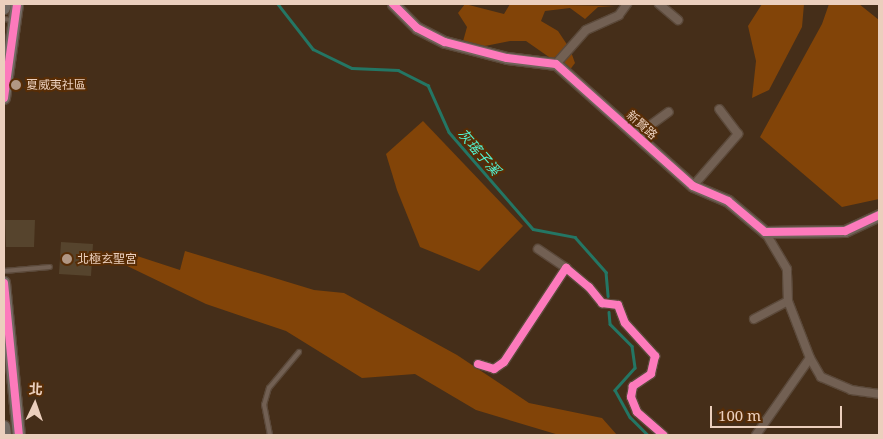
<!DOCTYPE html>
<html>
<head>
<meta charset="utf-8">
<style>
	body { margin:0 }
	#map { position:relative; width:883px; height:439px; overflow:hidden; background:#452e19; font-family:"Noto Serif","Noto Sans TC",serif }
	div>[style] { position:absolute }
	.green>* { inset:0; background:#824408 }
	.stream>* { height:2.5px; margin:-1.25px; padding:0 1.25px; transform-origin:1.25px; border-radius:1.25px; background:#247664 }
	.building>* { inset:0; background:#56442d }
	.roads { filter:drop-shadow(1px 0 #5b493a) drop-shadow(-1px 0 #5b493a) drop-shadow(0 1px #5b493a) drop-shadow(0 -1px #5b493a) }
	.lane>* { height:4px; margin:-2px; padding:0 2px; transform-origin:2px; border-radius:2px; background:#726053 }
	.street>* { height:8px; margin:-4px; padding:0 4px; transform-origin:4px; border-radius:4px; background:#726053 }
	.secondary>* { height:11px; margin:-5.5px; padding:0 5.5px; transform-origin:5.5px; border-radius:5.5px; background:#6f6359 }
	.primary>* { height:12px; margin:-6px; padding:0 6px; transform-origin:6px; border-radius:6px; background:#736b64 }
	.cycleway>* { height:8px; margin:-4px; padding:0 4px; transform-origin:4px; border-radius:4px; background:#fd7abc }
	.dots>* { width:14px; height:14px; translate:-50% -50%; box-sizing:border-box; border:2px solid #582d06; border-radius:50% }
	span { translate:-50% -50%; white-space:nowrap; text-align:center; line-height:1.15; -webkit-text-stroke:4px #582d06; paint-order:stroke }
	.poi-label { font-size:12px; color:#ebcfbd }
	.left { translate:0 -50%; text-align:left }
	.street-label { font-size:12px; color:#ebcfbd }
	.water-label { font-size:14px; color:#52f5d3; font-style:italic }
	.frame { position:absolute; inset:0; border:5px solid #ebcfbd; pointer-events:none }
	.north { position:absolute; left:10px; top:379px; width:50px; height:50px; -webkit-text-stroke:4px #582d06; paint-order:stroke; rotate:3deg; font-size:14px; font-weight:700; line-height:20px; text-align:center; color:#ebcfbd }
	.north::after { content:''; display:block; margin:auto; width:18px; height:22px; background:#ebcfbd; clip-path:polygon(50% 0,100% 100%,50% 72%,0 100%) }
	.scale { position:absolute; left:710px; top:406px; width:132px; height:22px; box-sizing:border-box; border:2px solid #ebcfbd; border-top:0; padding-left:6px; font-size:15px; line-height:18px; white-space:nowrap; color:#ebcfbd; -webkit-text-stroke:4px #582d06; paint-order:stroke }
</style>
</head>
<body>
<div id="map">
	<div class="green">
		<div style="clip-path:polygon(465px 4px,504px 14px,510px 4px,615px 6px,598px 7px,585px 19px,570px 8px,545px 11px,541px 21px,558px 31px,570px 49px,575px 63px,569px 71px,526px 41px,510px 41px,480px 47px,462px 45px,467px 27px,458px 13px)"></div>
		<div style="clip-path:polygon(762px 4px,804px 4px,802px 27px,769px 90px,752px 98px,756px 61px,748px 26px)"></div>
		<div style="clip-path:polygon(829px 4px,859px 4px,879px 20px,879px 199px,842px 207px,760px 137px,822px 24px)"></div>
		<div style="clip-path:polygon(423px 121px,523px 226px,479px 271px,420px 247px,397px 190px,386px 154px)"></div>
		<div style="clip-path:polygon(185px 251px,314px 290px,344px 293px,457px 355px,529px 403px,602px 418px,617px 435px,559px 435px,476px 410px,415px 374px,362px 378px,286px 331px,206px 304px,119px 262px,131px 254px,180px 270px)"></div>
	</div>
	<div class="stream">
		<div style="left:278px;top:4px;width:57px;rotate:52.1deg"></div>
		<div style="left:313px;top:49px;width:43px;rotate:26deg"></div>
		<div style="left:352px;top:68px;width:46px;rotate:2.5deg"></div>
		<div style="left:398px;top:70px;width:34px;rotate:27deg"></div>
		<div style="left:428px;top:85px;width:51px;rotate:65.9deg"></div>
		<div style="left:449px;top:132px;width:128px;rotate:49.1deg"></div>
		<div style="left:533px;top:229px;width:43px;rotate:10.8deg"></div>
		<div style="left:575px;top:237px;width:47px;rotate:48.5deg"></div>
		<div style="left:606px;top:272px;width:24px;rotate:85deg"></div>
		<div style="left:609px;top:312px;width:12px;rotate:85deg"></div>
		<div style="left:610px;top:324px;width:31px;rotate:45deg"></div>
		<div style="left:632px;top:346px;width:22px;rotate:82deg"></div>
		<div style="left:635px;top:368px;width:30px;rotate:132deg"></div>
		<div style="left:615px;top:390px;width:31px;rotate:61deg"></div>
		<div style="left:630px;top:417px;width:25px;rotate:45deg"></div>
	</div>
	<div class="building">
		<div style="clip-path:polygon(5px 220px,35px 220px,34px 247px,6px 247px)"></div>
		<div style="clip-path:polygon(61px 242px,93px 244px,91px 276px,59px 274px)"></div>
	</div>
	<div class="roads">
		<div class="lane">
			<div style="left:4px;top:19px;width:8px;rotate:7deg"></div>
			<div style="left:4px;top:271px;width:46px;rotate:-5deg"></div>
			<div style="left:270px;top:435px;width:31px;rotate:-101deg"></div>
			<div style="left:264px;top:405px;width:18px;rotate:-74deg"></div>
			<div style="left:269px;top:388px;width:47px;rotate:-50.2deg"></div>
		</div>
		<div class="street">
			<div style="left:659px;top:4px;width:25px;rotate:40deg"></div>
			<div style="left:556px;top:64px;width:45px;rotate:-48.6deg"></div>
			<div style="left:586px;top:30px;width:36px;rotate:-24deg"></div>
			<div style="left:619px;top:15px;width:14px;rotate:-54deg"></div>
			<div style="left:637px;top:135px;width:39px;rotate:-36deg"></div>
			<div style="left:693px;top:186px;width:69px;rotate:-49.1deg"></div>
			<div style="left:738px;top:134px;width:31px;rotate:-127deg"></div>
			<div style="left:538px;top:249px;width:34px;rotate:34deg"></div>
			<div style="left:754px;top:319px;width:38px;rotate:-28deg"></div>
			<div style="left:810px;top:358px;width:22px;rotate:60deg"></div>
			<div style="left:821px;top:377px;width:33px;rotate:23deg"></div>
			<div style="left:851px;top:390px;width:28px;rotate:8deg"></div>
			<div style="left:478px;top:364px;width:17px;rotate:17deg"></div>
			<div style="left:494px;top:369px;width:12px;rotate:-35deg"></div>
			<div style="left:504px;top:362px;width:113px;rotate:-56.6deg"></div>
			<div style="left:566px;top:268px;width:30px;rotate:40deg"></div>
			<div style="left:589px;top:287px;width:21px;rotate:51deg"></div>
			<div style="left:602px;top:303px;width:16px;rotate:7deg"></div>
			<div style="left:618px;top:305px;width:19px;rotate:69deg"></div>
			<div style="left:625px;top:323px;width:45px;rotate:47.7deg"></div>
			<div style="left:655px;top:356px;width:18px;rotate:103deg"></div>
			<div style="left:651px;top:374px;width:22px;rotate:146deg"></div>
			<div style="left:633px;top:386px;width:11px;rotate:100deg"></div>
			<div style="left:631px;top:397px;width:16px;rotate:68deg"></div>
			<div style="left:637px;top:412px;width:35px;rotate:41deg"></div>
			<div style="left:756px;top:435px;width:94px;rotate:-55deg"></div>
			<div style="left:810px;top:358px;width:61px;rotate:-111.1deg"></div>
			<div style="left:788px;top:301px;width:32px;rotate:-92deg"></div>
			<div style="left:787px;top:269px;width:43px;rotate:-120.7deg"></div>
		</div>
		<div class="secondary">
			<div style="left:393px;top:4px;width:34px;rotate:45deg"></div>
			<div style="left:417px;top:28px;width:31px;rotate:27deg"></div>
			<div style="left:445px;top:42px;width:64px;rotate:14.5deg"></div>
			<div style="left:507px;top:58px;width:49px;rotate:7deg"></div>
			<div style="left:556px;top:64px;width:183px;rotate:41.7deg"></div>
			<div style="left:693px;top:186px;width:38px;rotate:23deg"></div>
			<div style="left:728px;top:201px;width:48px;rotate:40deg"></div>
			<div style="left:765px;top:232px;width:80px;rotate:-0.7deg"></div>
			<div style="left:845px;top:231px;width:38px;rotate:-25deg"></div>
		</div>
		<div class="primary">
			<div style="left:4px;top:8px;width:4px;rotate:-76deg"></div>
			<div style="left:4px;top:98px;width:95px;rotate:-82.1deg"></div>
			<div style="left:4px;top:283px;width:153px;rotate:84.4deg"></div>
			<div style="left:4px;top:427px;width:8px;rotate:83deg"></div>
		</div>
	</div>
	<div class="cycleway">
		<div style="left:393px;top:4px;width:34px;rotate:45deg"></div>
		<div style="left:417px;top:28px;width:31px;rotate:27deg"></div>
		<div style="left:445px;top:42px;width:64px;rotate:14.5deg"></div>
		<div style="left:507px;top:58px;width:49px;rotate:7deg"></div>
		<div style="left:556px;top:64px;width:183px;rotate:41.7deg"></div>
		<div style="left:693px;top:186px;width:38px;rotate:23deg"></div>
		<div style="left:728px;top:201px;width:48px;rotate:40deg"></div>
		<div style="left:765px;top:232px;width:80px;rotate:-0.7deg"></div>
		<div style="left:845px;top:231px;width:38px;rotate:-25deg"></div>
		<div style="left:4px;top:98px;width:95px;rotate:-82.1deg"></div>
		<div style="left:4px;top:283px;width:153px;rotate:84.4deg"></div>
		<div style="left:478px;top:364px;width:17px;rotate:17deg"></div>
		<div style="left:494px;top:369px;width:12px;rotate:-35deg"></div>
		<div style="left:504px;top:362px;width:113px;rotate:-56.6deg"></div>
		<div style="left:566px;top:268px;width:30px;rotate:40deg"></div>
		<div style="left:589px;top:287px;width:21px;rotate:51deg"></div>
		<div style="left:602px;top:303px;width:16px;rotate:7deg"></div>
		<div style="left:618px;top:305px;width:19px;rotate:69deg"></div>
		<div style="left:625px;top:323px;width:45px;rotate:47.7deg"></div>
		<div style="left:655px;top:356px;width:18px;rotate:103deg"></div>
		<div style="left:651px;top:374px;width:22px;rotate:146deg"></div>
		<div style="left:633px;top:386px;width:11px;rotate:100deg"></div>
		<div style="left:631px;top:397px;width:16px;rotate:68deg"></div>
		<div style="left:637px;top:412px;width:35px;rotate:41deg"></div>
	</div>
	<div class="dots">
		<div style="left:16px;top:85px;background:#b19784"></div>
		<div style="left:67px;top:259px;background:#b19784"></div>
	</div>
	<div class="poi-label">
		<span class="left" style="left:26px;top:85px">夏威夷社區</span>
		<span class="left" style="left:77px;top:259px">北極玄聖宮</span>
	</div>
	<div class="street-label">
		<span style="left:642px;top:125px;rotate:42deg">新賢路</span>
	</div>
	<div class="water-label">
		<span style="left:479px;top:152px;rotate:49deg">灰瑤子溪</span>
	</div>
	<div class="frame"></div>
	<div class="north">北</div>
	<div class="scale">100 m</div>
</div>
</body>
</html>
